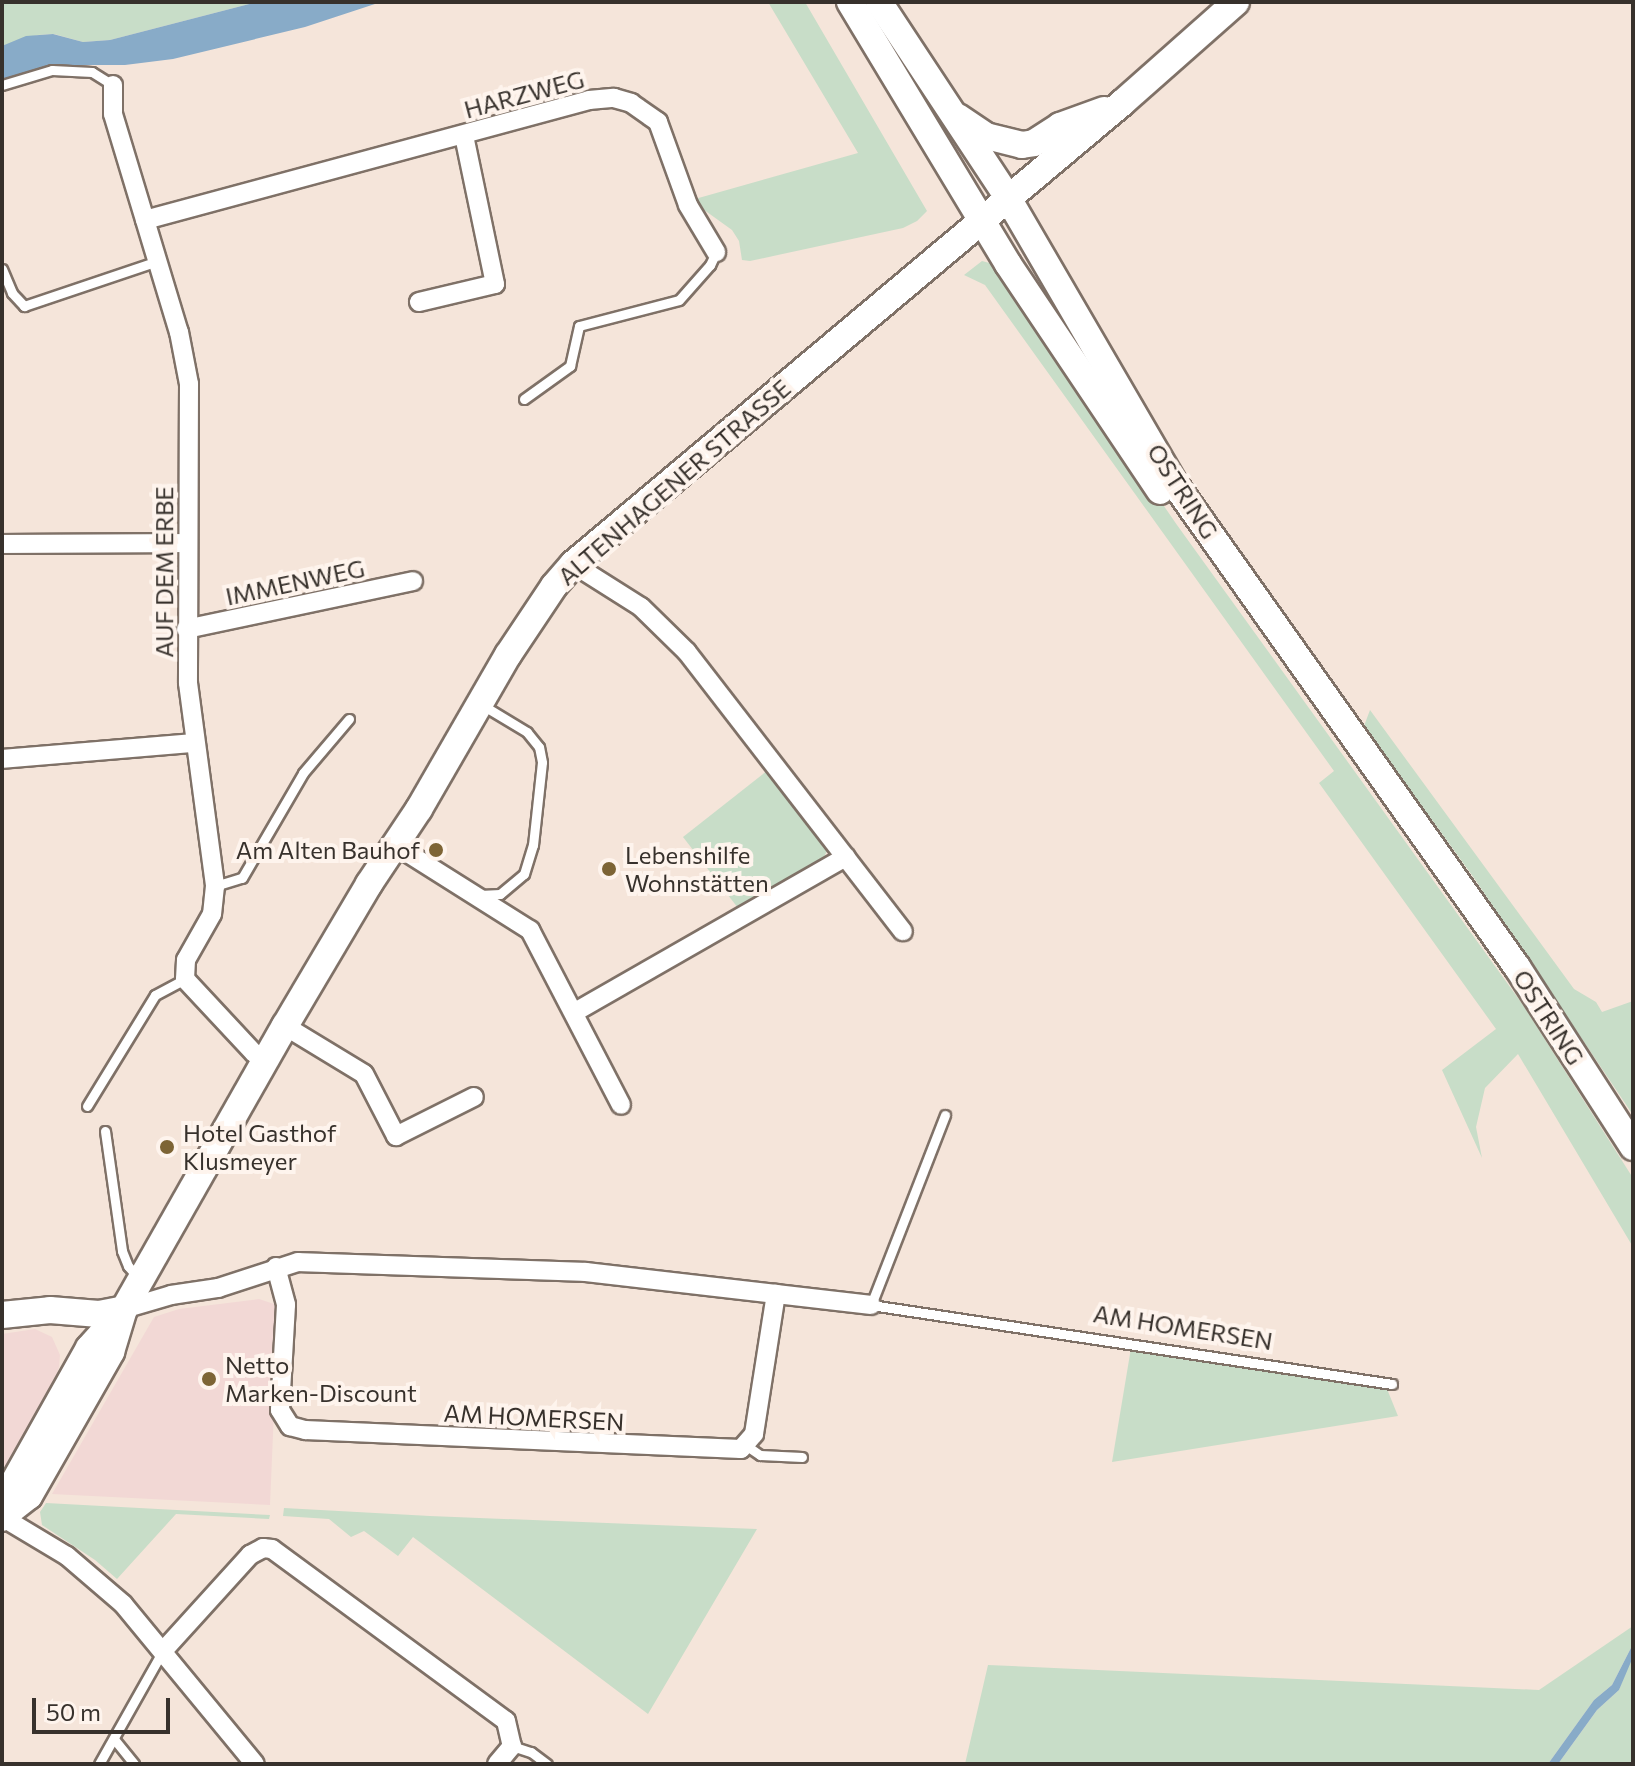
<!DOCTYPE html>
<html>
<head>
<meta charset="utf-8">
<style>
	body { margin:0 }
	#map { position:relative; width:1635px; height:1766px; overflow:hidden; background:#f5e5da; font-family:Commissioner,sans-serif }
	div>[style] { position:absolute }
	.commercial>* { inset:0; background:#f2d8d5 }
	.green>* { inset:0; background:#c8ddc8 }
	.water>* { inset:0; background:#88abc8 }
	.roads { filter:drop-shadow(2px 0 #7f7167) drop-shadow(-2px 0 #7f7167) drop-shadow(0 2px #7f7167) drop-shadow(0 -2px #7f7167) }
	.lane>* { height:9px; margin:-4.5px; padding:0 4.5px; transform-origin:4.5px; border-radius:4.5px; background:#fff }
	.street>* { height:18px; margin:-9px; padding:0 9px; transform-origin:9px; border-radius:9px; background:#fff }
	.secondary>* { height:26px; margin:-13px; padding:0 13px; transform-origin:13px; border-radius:13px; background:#fff }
	.dots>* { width:22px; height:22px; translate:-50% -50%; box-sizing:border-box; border:4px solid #fef4ed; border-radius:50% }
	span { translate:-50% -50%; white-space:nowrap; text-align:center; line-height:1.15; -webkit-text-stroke:8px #fef4ed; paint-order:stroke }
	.street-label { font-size:24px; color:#37312c }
	.poi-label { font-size:24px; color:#37312c }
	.right { translate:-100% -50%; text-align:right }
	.left { translate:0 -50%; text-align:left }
	.frame { position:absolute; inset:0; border:4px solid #37312c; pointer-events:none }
	.scale { position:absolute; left:32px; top:1698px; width:138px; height:36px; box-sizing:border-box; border:4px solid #37312c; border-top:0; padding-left:10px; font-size:24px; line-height:28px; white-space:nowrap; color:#37312c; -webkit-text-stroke:6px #fef4ed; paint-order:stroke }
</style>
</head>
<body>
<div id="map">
	<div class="commercial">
		<div style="clip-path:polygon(259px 1299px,274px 1304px,278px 1316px,270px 1505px,52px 1494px,154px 1317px,179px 1309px)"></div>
		<div style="clip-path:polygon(35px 1329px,52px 1337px,60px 1355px,59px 1367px,50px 1392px,7px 1469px,2px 1469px,2px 1334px)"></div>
	</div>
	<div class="green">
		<div style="clip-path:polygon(2px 2px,257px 2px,110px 40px,83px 42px,54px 34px,38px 35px,2px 46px)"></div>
		<div style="clip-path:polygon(768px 2px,805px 2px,927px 211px,917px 221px,903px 228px,750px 261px,742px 260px,739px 241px,732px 230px,700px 207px,695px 199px,858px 153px)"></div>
		<div style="clip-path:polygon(982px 261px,993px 264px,1016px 291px,1177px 525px,1523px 1005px,1633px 1178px,1633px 1247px,1518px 1054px,1485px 1088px,1476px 1127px,1482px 1158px,1442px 1070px,1496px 1029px,1319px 783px,1334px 771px,985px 285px,964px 275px)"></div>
		<div style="clip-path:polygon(1370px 710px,1574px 989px,1596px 1002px,1602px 1012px,1633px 1001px,1633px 1115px,1474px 878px,1364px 726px)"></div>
		<div style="clip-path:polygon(768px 770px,825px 843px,827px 851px,823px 859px,738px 908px,683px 837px)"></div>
		<div style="clip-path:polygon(1131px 1348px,1387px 1389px,1398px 1416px,1112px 1462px)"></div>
		<div style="clip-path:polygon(46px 1503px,270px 1515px,269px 1519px,176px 1514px,117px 1579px,95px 1560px,42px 1525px,40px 1512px)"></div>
		<div style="clip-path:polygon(284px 1508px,430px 1516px,757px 1529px,648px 1714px,413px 1537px,398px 1556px,364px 1531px,351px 1537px,329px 1519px,283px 1516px)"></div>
		<div style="clip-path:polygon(1633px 1626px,1633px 1644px,1612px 1685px,1594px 1700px,1548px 1764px,965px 1764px,988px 1665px,1539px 1690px)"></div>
		<div style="clip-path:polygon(1631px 1657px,1633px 1764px,1558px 1764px,1597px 1710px,1619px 1690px)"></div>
	</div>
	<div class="water">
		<div style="clip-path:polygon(257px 2px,381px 2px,305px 27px,173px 59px,125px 65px,57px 65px,2px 79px,2px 46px,26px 36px,53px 34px,83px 42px,110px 40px)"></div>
		<div style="clip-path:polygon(1633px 1644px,1633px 1657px,1619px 1690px,1597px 1710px,1558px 1764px,1548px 1764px,1594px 1700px,1612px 1685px)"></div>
	</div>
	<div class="roads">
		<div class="lane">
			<div style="left:2px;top:85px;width:52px;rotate:-16.7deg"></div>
			<div style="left:52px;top:70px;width:40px;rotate:2.9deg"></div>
			<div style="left:92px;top:72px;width:25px;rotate:32deg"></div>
			<div style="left:2px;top:269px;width:26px;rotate:67deg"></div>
			<div style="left:12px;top:293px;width:18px;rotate:47deg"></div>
			<div style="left:24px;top:306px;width:141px;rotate:-18.6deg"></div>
			<div style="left:524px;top:399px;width:57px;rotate:-35.7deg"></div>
			<div style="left:570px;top:366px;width:41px;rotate:-77.3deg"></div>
			<div style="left:579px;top:326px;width:103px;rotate:-14.6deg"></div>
			<div style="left:679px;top:300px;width:47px;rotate:-48.5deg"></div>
			<div style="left:710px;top:265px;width:14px;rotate:-65deg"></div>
			<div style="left:215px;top:886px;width:28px;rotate:-17deg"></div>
			<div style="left:242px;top:878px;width:121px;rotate:-59.8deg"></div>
			<div style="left:303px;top:773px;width:71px;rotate:-49.6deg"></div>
			<div style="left:480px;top:895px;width:20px;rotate:-3deg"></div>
			<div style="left:500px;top:894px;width:31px;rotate:-40deg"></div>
			<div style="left:524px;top:874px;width:30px;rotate:-73deg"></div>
			<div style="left:533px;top:845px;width:83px;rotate:-83.8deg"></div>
			<div style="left:542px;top:762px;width:15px;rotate:-101deg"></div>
			<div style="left:539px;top:747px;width:19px;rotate:-129deg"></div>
			<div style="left:527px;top:732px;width:52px;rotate:-149deg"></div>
			<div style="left:87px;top:1106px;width:130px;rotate:-58.5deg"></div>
			<div style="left:155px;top:995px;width:34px;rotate:-28deg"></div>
			<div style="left:945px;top:1115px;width:204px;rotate:111.3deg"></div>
			<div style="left:871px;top:1305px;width:527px;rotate:8.62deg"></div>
			<div style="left:105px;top:1131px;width:121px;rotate:81.9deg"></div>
			<div style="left:122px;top:1251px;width:16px;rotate:68deg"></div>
			<div style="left:128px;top:1266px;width:15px;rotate:48deg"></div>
			<div style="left:747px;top:1446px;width:16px;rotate:35deg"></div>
			<div style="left:760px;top:1455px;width:42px;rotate:2.7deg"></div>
			<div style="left:114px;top:1739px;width:32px;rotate:51deg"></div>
			<div style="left:512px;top:1746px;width:20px;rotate:18deg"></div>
			<div style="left:531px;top:1752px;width:20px;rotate:37deg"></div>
			<div style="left:99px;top:1764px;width:129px;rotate:-60.6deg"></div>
		</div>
		<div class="street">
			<div style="left:113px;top:85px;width:29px;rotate:90deg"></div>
			<div style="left:113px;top:114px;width:228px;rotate:73.2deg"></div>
			<div style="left:179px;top:332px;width:53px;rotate:79.1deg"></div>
			<div style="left:189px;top:384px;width:299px;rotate:90.2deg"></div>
			<div style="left:188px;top:683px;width:205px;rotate:82.4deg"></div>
			<div style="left:215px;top:886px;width:28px;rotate:96deg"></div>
			<div style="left:212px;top:914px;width:53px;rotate:119.5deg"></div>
			<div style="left:186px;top:960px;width:19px;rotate:93deg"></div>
			<div style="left:185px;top:979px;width:101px;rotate:47deg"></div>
			<div style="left:254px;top:1053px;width:13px;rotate:27deg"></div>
			<div style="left:145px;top:220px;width:460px;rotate:-15.1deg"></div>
			<div style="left:589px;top:100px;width:25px;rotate:-5deg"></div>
			<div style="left:614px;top:98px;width:18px;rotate:16deg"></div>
			<div style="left:631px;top:103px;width:33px;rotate:35deg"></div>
			<div style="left:658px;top:122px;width:88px;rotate:70.1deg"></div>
			<div style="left:688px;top:205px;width:55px;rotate:59.2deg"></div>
			<div style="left:419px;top:302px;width:78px;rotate:-13.3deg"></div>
			<div style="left:495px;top:284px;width:152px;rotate:-101.8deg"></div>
			<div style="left:2px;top:544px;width:186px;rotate:-0.3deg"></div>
			<div style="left:573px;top:564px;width:80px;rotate:32.3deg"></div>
			<div style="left:641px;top:607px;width:64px;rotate:44.4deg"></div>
			<div style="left:687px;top:652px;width:353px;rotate:52.3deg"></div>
			<div style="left:186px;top:629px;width:232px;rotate:-11.9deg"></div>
			<div style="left:2px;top:759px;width:193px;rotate:-4.8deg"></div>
			<div style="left:395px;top:845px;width:160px;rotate:32.2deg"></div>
			<div style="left:530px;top:930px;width:197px;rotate:62.5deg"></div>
			<div style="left:575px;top:1012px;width:312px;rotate:-29.8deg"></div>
			<div style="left:285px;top:1026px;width:92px;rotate:31.3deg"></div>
			<div style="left:364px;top:1074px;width:70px;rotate:62.7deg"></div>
			<div style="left:396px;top:1136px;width:87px;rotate:-26.6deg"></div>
			<div style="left:276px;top:1267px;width:39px;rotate:75deg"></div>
			<div style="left:286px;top:1305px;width:105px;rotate:93.3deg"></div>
			<div style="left:280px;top:1410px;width:19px;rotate:58deg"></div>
			<div style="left:290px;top:1426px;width:16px;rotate:15deg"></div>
			<div style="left:305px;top:1430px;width:436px;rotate:2.5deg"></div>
			<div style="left:741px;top:1449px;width:20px;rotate:-49deg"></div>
			<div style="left:754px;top:1434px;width:142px;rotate:-81.1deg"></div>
			<div style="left:124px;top:1309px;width:49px;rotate:-16.6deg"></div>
			<div style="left:171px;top:1295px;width:48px;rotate:-8.5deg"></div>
			<div style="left:218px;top:1288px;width:84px;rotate:-18deg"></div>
			<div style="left:298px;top:1262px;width:288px;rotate:2deg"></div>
			<div style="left:586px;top:1272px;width:287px;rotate:6.6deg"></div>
			<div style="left:2px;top:1517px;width:76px;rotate:31deg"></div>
			<div style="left:67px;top:1556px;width:74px;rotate:40.6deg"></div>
			<div style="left:123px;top:1604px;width:207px;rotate:50.5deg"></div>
			<div style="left:163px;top:1651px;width:130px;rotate:-47.8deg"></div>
			<div style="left:250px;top:1555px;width:15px;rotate:-28deg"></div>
			<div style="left:263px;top:1548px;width:9px;rotate:6deg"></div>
			<div style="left:272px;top:1549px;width:290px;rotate:36.3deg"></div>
			<div style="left:506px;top:1721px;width:26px;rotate:77deg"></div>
			<div style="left:512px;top:1746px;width:23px;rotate:130deg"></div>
		</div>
		<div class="secondary">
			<div style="left:850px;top:2px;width:306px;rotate:58.9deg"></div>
			<div style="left:1008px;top:264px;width:273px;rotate:56.2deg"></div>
			<div style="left:879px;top:2px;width:235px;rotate:56.6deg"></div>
			<div style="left:1008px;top:198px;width:330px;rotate:59.8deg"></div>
			<div style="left:1174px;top:483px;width:593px;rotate:54.68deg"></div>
			<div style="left:1517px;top:967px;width:214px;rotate:57.2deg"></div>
			<div style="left:958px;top:117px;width:34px;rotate:34deg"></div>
			<div style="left:986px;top:136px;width:37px;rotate:14deg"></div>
			<div style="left:1022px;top:145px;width:12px;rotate:-9deg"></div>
			<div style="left:1034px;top:143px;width:31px;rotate:-33deg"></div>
			<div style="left:1060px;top:126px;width:47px;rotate:-20deg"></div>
			<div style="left:2px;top:1315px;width:48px;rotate:-5.9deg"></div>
			<div style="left:50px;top:1310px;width:49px;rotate:4.7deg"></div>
			<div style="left:99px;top:1314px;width:25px;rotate:-11deg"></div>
			<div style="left:2px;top:1517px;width:34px;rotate:-38deg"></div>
			<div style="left:29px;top:1496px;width:166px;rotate:-60.3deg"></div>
			<div style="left:111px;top:1352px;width:45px;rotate:-73.2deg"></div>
			<div style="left:124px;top:1309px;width:326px;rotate:-60.4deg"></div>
			<div style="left:285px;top:1026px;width:165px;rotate:-59.4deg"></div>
			<div style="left:369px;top:884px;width:90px;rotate:-56.3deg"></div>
			<div style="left:419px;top:809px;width:178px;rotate:-60deg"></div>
			<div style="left:508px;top:655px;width:83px;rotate:-56.3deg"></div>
			<div style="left:554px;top:586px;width:29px;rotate:-49deg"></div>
			<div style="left:573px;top:564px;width:717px;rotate:-40.02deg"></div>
			<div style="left:1122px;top:103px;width:152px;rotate:-41.5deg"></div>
			<div style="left:2px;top:1518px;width:32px;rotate:-74deg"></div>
			<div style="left:11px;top:1487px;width:159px;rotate:-60.7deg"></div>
			<div style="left:89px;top:1348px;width:52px;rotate:-48.1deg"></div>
		</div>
	</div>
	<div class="dots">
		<div style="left:436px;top:850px;background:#7d6435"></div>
		<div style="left:609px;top:869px;background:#7d6435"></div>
		<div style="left:167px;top:1147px;background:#7d6435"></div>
		<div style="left:209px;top:1379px;background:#7d6435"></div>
	</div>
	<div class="street-label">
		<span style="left:524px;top:94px;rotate:-15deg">HARZWEG</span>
		<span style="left:674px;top:482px;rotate:-41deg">ALTENHAGENER STRASSE</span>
		<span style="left:1183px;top:491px;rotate:57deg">OSTRING</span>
		<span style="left:164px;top:572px;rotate:-90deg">AUF DEM ERBE</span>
		<span style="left:295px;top:582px;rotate:-12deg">IMMENWEG</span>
		<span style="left:1549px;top:1017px;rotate:57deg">OSTRING</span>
		<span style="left:1183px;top:1327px;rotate:9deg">AM HOMERSEN</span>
		<span style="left:534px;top:1417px;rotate:3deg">AM HOMERSEN</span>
	</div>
	<div class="poi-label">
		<span class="right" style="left:420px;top:850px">Am Alten Bauhof</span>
		<span class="left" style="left:625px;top:869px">Lebenshilfe<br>Wohnstätten</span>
		<span class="left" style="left:183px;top:1147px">Hotel Gasthof<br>Klusmeyer</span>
		<span class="left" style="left:225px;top:1379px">Netto<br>Marken-Discount</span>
	</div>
	<div class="frame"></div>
	<div class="scale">50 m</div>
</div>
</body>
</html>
